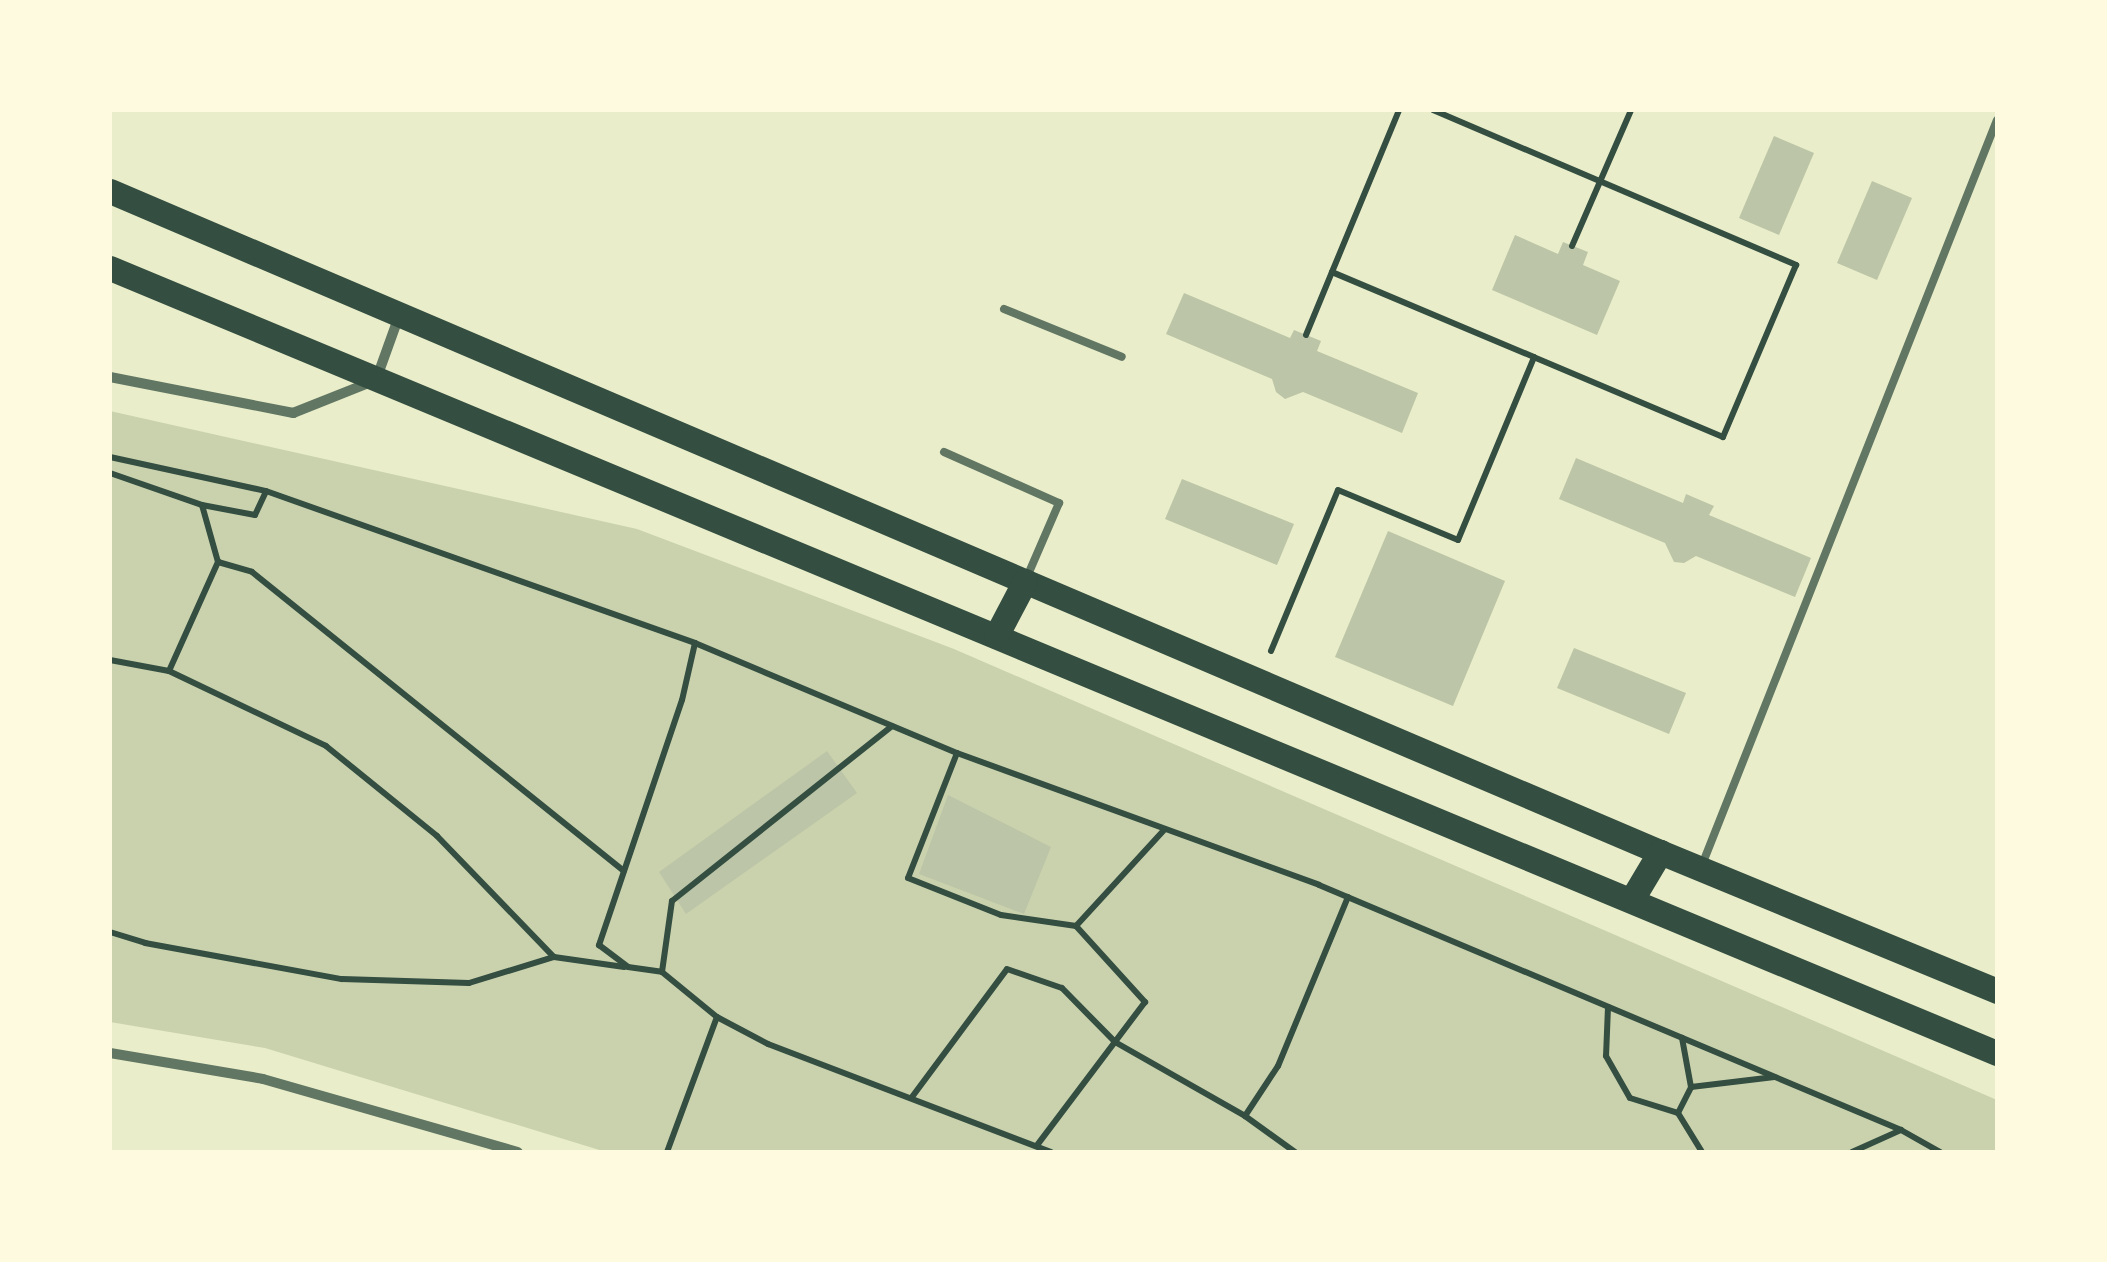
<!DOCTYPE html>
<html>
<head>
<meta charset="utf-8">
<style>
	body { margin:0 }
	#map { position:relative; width:2107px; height:1262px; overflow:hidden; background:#e9edc9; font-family:Helvetica,sans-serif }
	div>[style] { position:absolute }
	.green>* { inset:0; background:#cad2ad }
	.building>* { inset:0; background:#bcc5a7 }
	.path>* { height:6px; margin:-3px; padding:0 3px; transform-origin:3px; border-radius:3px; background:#344e41 }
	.service>* { height:8px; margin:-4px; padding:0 4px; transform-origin:4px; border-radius:4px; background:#617663 }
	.minor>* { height:10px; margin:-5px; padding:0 5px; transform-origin:5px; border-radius:5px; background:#617663 }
	.primary>* { height:25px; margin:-12.5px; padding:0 12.5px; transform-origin:12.5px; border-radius:12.5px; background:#344e41 }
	span { translate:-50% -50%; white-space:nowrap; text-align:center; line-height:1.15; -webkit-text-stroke:9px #fefae0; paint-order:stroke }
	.frame { position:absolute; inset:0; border:112px solid #fefae0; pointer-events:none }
</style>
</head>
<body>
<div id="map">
	<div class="green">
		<div style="clip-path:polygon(110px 411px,637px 529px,954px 649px,1997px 1100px,1997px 1152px,606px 1152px,265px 1048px,110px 1022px)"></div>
	</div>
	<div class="building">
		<div style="clip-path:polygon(1774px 136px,1814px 153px,1779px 235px,1739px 218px)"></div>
		<div style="clip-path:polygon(1872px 181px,1912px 198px,1877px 280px,1837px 263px)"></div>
		<div style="clip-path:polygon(1515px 235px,1558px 254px,1563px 242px,1588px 252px,1583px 265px,1620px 281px,1597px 335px,1492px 290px)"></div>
		<div style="clip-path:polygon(1184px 293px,1290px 338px,1294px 330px,1321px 341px,1317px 351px,1418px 393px,1402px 433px,1303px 392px,1285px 399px,1276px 392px,1272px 379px,1166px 334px)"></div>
		<div style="clip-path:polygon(1576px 458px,1683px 503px,1686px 494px,1714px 506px,1709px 515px,1811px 558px,1795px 597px,1696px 556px,1684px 563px,1674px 562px,1665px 543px,1559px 499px)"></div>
		<div style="clip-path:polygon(1182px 479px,1294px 524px,1277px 565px,1165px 519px)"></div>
		<div style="clip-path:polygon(1388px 531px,1505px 581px,1453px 706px,1335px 657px)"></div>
		<div style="clip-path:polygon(1574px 648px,1686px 693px,1669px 734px,1557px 688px)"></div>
		<div style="clip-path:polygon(827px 751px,857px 793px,686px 914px,659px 872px)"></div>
		<div style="clip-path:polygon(948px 795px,1051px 847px,1024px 914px,919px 874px)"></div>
	</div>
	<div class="path">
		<div style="left:1433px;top:110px;width:395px;rotate:23.1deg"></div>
		<div style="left:1796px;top:265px;width:187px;rotate:113deg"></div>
		<div style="left:1723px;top:437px;width:205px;rotate:-157.1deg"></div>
		<div style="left:1572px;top:246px;width:148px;rotate:-66.5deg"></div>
		<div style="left:1306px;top:335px;width:68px;rotate:-67.6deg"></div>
		<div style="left:110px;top:457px;width:160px;rotate:12.3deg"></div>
		<div style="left:110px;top:473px;width:97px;rotate:19.2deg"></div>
		<div style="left:202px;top:505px;width:54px;rotate:10.7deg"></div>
		<div style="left:255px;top:515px;width:26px;rotate:-65deg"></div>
		<div style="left:266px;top:491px;width:455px;rotate:19.5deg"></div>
		<div style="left:695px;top:643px;width:58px;rotate:102.8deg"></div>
		<div style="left:682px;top:700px;width:259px;rotate:108.7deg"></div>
		<div style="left:599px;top:945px;width:36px;rotate:37deg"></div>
		<div style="left:628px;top:967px;width:34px;rotate:8deg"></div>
		<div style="left:662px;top:972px;width:71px;rotate:39.3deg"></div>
		<div style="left:717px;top:1017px;width:58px;rotate:27.9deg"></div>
		<div style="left:768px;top:1044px;width:303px;rotate:20.9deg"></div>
		<div style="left:218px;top:562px;width:35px;rotate:16deg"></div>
		<div style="left:252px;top:572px;width:477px;rotate:38.8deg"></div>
		<div style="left:695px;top:643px;width:284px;rotate:22.8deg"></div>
		<div style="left:957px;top:753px;width:385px;rotate:20deg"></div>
		<div style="left:1319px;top:885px;width:631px;rotate:22.83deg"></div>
		<div style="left:1901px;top:1130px;width:45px;rotate:29.4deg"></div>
		<div style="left:1271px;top:651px;width:174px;rotate:-67.4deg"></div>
		<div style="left:1338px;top:490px;width:130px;rotate:22.6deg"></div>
		<div style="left:1458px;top:540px;width:198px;rotate:-67.4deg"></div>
		<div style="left:1534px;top:357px;width:219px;rotate:-157.2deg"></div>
		<div style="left:1332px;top:272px;width:175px;rotate:-67.5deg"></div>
		<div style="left:110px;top:660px;width:60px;rotate:10.6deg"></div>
		<div style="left:169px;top:671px;width:174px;rotate:25.5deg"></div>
		<div style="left:326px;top:746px;width:143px;rotate:39deg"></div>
		<div style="left:437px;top:836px;width:168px;rotate:46deg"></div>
		<div style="left:169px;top:671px;width:120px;rotate:-65.8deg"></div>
		<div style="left:218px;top:562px;width:59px;rotate:-105.7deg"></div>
		<div style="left:957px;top:753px;width:134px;rotate:111.4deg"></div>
		<div style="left:908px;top:878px;width:100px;rotate:21.7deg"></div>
		<div style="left:1001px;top:915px;width:76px;rotate:8.3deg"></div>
		<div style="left:1076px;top:926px;width:103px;rotate:47.8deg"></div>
		<div style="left:1145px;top:1002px;width:178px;rotate:127deg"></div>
		<div style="left:1076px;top:926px;width:130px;rotate:-47.5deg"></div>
		<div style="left:110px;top:932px;width:37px;rotate:17deg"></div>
		<div style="left:145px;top:943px;width:200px;rotate:10.4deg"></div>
		<div style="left:342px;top:979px;width:127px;rotate:1.8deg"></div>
		<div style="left:469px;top:983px;width:89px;rotate:-17deg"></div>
		<div style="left:554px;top:957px;width:71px;rotate:8.1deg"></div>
		<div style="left:662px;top:972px;width:72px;rotate:-82deg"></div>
		<div style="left:672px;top:901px;width:281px;rotate:-38.5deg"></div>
		<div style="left:1608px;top:1007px;width:49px;rotate:92.3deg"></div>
		<div style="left:1606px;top:1056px;width:48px;rotate:60.3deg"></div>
		<div style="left:1630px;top:1098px;width:50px;rotate:17.4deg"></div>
		<div style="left:1678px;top:1113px;width:46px;rotate:58.4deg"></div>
		<div style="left:1691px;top:1087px;width:84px;rotate:-6.9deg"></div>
		<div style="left:912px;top:1097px;width:159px;rotate:-53.4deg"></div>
		<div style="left:1007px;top:969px;width:58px;rotate:19.1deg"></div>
		<div style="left:1062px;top:988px;width:76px;rotate:45.5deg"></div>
		<div style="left:1115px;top:1042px;width:150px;rotate:29.6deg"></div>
		<div style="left:1245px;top:1116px;width:62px;rotate:35.8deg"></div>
		<div style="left:1678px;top:1113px;width:29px;rotate:-63deg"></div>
		<div style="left:1691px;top:1087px;width:50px;rotate:-100.4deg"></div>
		<div style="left:1245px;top:1116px;width:60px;rotate:-56.6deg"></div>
		<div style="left:1278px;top:1066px;width:183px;rotate:-67.5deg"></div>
		<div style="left:667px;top:1152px;width:144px;rotate:-69.7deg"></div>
		<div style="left:1852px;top:1152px;width:54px;rotate:-24.2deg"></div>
	</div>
	<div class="service">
		<div style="left:1004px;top:309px;width:127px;rotate:22.1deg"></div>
		<div style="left:944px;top:452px;width:126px;rotate:23.9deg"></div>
		<div style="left:1059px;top:503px;width:81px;rotate:113.4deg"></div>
		<div style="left:1702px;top:865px;width:801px;rotate:-68.4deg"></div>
	</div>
	<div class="minor">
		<div style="left:110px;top:377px;width:187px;rotate:11.1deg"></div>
		<div style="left:293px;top:413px;width:89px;rotate:-21.7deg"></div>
		<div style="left:376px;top:380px;width:68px;rotate:-70.2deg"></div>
		<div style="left:110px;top:1053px;width:155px;rotate:9.6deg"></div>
		<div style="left:263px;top:1079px;width:265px;rotate:16deg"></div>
	</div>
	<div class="primary">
		<div style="left:110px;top:191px;width:1685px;rotate:23.1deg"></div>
		<div style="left:1660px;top:852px;width:365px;rotate:22.4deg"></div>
		<div style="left:110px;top:268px;width:2044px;rotate:22.59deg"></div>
		<div style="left:996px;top:636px;width:62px;rotate:-62.2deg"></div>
		<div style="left:1632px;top:899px;width:55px;rotate:-59.2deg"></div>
	</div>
	<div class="frame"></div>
</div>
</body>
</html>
